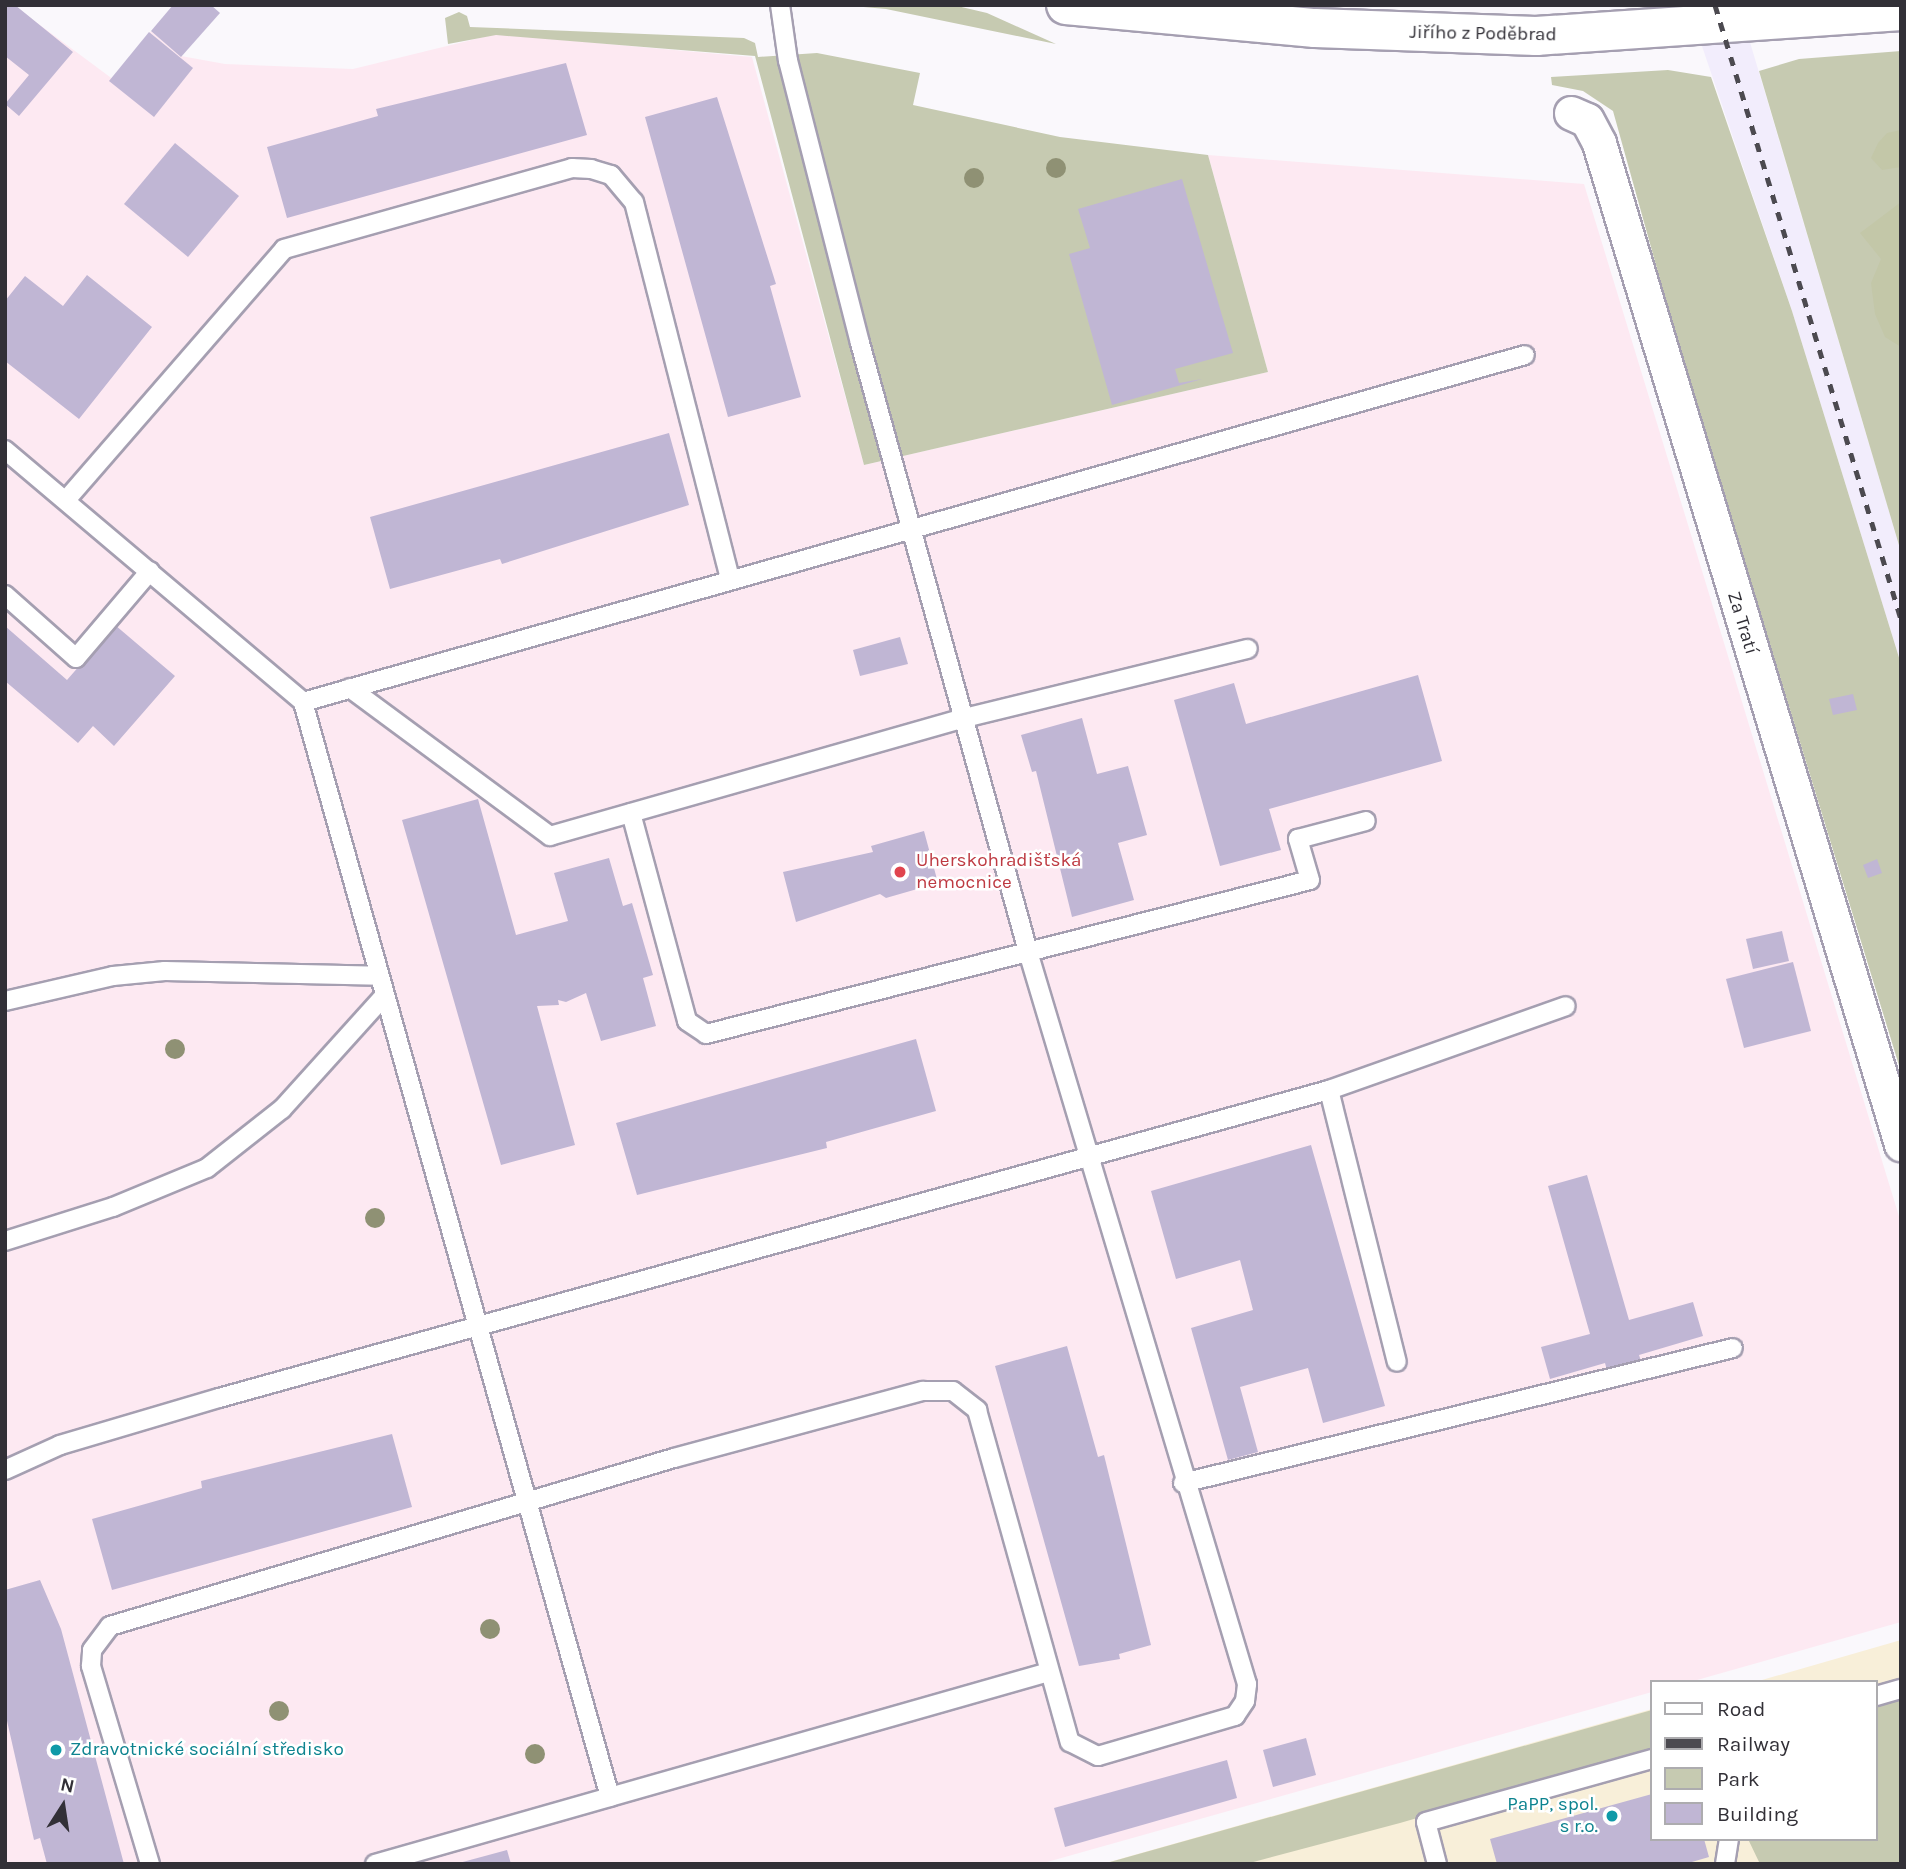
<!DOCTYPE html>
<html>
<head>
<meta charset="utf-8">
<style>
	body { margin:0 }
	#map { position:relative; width:1906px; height:1869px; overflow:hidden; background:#faf8fc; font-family:Karla,sans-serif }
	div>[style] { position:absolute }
	.built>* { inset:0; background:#f2edfc }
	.industrial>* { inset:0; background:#f8efd9 }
	.medical>* { inset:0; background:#fde9f2 }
	.green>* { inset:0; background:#c6cab1 }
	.forest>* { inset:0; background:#c3c7a8 }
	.building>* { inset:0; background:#c0b6d4 }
	.roads { filter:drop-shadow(2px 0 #a59fb1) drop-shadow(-2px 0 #a59fb1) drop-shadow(0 2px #a59fb1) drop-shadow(0 -2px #a59fb1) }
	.service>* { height:18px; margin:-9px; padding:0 9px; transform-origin:9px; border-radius:9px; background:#fff }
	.minor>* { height:33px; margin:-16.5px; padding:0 16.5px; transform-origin:16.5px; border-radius:16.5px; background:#fff }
	.tertiary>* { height:38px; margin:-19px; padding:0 19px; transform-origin:19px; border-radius:19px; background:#fff }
	.rail>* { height:5px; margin-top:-2.5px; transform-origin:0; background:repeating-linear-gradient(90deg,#4c4a50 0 9px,transparent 0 18px) }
	.trees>* { width:20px; height:20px; margin:-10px; border-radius:50%; background:#8f9174 }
	.dots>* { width:19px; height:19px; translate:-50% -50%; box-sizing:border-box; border:4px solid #fff; border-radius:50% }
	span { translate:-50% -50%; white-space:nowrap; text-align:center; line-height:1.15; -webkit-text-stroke:5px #fff; paint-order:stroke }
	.street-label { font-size:19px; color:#323037 }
	.health-label { font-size:19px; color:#be3a42 }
	.left { translate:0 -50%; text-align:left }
	.culture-label { font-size:19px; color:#0d838f }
	.right { translate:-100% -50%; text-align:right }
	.frame { position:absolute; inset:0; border:7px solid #323037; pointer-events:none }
	.legend { position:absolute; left:1650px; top:1680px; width:228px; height:161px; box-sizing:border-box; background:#fff; border:2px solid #adacaf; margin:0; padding:9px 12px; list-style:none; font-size:21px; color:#323037 }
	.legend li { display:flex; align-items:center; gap:14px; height:35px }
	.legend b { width:35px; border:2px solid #adacaf }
	.north { position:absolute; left:28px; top:1771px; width:70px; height:70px; -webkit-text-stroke:5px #fff; paint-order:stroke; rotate:12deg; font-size:19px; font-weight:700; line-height:28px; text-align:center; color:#323037 }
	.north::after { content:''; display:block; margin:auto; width:24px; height:32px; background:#323037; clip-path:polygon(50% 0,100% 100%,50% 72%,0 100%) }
</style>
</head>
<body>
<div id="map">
	<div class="built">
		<div style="clip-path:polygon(1688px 5px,1739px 5px,1901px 552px,1901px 664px,1792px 311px)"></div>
	</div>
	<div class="industrial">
		<div style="clip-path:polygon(1901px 1640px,1901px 1864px,1102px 1864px,1652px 1709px,1652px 1839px,1876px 1839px,1876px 1682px,1755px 1682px)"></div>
	</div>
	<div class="medical">
		<div style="clip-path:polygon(5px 5px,13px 5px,114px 80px,151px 31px,181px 56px,225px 64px,353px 69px,496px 34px,752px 57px,864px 465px,1268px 372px,1208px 155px,1584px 184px,1901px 1223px,1901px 1622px,1690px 1682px,1652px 1682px,1652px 1692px,1040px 1864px,5px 1864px)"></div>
	</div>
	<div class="green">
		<div style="clip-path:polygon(841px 5px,953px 5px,987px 13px,1056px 44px,886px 9px)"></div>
		<div style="clip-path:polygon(459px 12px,467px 16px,470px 27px,744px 38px,755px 43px,758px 57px,817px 53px,920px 73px,913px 105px,1060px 137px,1208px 155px,1268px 372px,864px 465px,755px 56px,496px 35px,448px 44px,445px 18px)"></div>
		<div style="clip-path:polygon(1901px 51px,1901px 552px,1759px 71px,1799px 59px)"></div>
		<div style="clip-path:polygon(1668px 70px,1711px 77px,1792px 311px,1901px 664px,1901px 1072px,1678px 344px,1613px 111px,1583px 91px,1552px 85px,1551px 77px)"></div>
		<div style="clip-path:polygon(1901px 1700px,1901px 1864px,1760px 1864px,1748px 1839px,1876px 1839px,1876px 1707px)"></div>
		<div style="clip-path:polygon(1652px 1710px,1652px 1750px,1400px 1823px,1246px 1864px,1103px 1864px)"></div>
	</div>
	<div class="forest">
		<div style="clip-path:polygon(1901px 130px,1901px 167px,1882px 170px,1871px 158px,1878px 143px,1887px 133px)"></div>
		<div style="clip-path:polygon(1901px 202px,1901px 347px,1885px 337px,1875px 314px,1871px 283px,1881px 259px,1860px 233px)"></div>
	</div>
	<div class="building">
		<div style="clip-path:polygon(5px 5px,15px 5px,73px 52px,19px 116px,5px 104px,29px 75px,5px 56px)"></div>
		<div style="clip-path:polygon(173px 5px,211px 5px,220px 13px,181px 57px,151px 31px)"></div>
		<div style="clip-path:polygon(149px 32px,193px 68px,154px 117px,109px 81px)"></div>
		<div style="clip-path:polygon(566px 63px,587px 135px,287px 218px,267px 147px,378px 116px,376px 109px)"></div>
		<div style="clip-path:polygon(717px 97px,776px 284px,770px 286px,801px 397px,728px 417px,645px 117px)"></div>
		<div style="clip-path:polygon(175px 143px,239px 196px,188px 257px,124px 204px)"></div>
		<div style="clip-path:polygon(1182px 179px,1233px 353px,1175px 369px,1179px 383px,1202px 379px,1112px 405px,1069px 254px,1090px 248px,1078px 209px)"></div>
		<div style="clip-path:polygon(87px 275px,152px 327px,79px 419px,5px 361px,5px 301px,25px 276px,63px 306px)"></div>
		<div style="clip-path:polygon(669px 433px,689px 505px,502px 564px,500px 559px,390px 589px,370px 517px)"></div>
		<div style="clip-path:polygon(115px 625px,175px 676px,114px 746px,93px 726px,78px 743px,5px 681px,5px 626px,67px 680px)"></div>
		<div style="clip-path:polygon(900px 637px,908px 664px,860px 676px,853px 650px)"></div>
		<div style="clip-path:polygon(1418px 675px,1442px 761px,1269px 809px,1281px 850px,1220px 866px,1174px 700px,1234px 683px,1246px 724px)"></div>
		<div style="clip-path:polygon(1853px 694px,1857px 710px,1833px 715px,1829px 699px)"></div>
		<div style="clip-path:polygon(1082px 718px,1097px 774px,1128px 766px,1147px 835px,1118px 843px,1134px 900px,1072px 917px,1036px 771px,1032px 772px,1021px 735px)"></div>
		<div style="clip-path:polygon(478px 799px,516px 935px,568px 921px,554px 873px,609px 858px,623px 906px,632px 903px,653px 975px,643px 978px,656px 1026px,601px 1041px,586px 993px,566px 1002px,558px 1000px,559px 1005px,537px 1006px,575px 1145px,501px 1165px,402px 820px)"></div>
		<div style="clip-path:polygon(924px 831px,938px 883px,886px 898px,880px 894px,796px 922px,783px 872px,873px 852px,871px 846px)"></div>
		<div style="clip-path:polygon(1877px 859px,1882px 873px,1868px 878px,1863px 865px)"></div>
		<div style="clip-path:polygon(1782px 931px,1789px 961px,1753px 969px,1746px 939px)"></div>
		<div style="clip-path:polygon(1793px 962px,1811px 1031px,1744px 1048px,1726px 979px)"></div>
		<div style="clip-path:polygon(916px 1039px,936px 1111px,826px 1142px,827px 1148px,637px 1195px,616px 1123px)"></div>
		<div style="clip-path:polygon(1311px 1145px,1385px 1406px,1323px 1423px,1308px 1368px,1240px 1387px,1258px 1452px,1228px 1460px,1191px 1328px,1253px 1310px,1240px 1260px,1176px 1279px,1151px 1191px)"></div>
		<div style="clip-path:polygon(1587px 1175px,1629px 1320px,1693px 1302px,1703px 1336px,1639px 1355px,1642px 1364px,1608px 1374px,1605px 1363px,1550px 1379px,1541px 1347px,1590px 1334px,1548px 1186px)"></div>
		<div style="clip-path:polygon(1067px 1346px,1098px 1457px,1104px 1455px,1151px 1645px,1119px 1654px,1120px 1659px,1079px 1666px,995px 1366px)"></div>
		<div style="clip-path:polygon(392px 1434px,412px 1507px,112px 1590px,92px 1519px,202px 1488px,201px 1481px)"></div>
		<div style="clip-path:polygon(40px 1580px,61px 1629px,124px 1864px,47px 1864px,40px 1838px,34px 1840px,5px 1712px,5px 1590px)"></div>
		<div style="clip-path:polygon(1306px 1738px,1316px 1775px,1273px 1787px,1263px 1750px)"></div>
		<div style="clip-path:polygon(1227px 1760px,1237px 1798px,1065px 1847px,1054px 1808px)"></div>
		<div style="clip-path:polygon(1652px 1794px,1652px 1839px,1704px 1839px,1709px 1857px,1685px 1864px,1497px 1864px,1490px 1839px)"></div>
		<div style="clip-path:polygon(507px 1850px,511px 1864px,459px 1864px,459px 1863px)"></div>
	</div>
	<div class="roads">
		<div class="service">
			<div style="left:5px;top:450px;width:390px;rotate:40.2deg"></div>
			<div style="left:303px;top:702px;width:1270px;rotate:-15.85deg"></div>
			<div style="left:66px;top:500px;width:332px;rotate:-49deg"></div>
			<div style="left:284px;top:249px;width:299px;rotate:-15.7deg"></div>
			<div style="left:572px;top:168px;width:19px;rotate:3deg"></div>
			<div style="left:591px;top:169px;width:21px;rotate:17deg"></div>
			<div style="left:611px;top:175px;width:35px;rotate:50deg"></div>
			<div style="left:634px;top:202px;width:388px;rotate:75.7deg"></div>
			<div style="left:5px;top:595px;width:95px;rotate:41.6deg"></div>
			<div style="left:76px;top:658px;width:114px;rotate:-49.6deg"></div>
			<div style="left:350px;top:688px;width:249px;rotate:36.5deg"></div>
			<div style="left:550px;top:836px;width:430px;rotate:-15.9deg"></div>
			<div style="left:964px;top:718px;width:292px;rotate:-13.7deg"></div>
			<div style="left:303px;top:702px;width:1137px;rotate:74.34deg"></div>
			<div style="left:610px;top:1797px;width:455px;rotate:-15.9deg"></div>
			<div style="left:631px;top:813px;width:215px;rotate:74.9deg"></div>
			<div style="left:687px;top:1021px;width:23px;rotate:34deg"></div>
			<div style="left:706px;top:1034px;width:623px;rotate:-14.3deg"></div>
			<div style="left:1310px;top:880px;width:43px;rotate:-106.3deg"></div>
			<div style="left:1298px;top:839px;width:70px;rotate:-14.8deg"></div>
			<div style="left:5px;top:1001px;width:111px;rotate:-13deg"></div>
			<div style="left:113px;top:976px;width:52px;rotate:-5.5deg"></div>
			<div style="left:165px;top:971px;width:214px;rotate:1.3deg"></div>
			<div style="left:1329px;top:1090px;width:280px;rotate:76deg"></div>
			<div style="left:5px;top:1241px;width:113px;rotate:-17.5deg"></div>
			<div style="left:113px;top:1207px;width:102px;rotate:-22.5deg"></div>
			<div style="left:207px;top:1168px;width:95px;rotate:-38.2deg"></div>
			<div style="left:282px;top:1109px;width:152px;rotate:-47.9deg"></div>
			<div style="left:5px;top:1470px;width:60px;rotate:-24.4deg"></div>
			<div style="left:60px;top:1445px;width:166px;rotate:-16.5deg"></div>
			<div style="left:219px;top:1398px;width:1152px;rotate:-15.51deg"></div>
			<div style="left:1329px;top:1090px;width:251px;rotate:-19.5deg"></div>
			<div style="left:1183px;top:1483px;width:566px;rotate:-13.79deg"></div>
			<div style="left:1876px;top:1696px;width:26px;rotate:-16deg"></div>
			<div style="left:150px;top:1864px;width:207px;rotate:-106.6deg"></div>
			<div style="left:91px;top:1666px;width:16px;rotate:-86deg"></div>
			<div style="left:92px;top:1650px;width:30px;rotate:-53deg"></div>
			<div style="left:110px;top:1626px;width:588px;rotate:-16.59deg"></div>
			<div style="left:674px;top:1458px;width:258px;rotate:-15.1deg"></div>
			<div style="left:923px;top:1391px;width:30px"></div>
			<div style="left:953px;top:1391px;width:31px;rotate:38deg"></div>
			<div style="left:977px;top:1410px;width:345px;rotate:74.4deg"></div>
			<div style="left:1070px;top:1742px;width:31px;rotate:27deg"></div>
			<div style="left:1098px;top:1756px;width:143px;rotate:-16.3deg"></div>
			<div style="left:1235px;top:1716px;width:18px;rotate:-56deg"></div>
			<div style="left:1245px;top:1701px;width:17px;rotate:-83deg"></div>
			<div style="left:1247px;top:1684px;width:761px;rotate:-106.65deg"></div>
			<div style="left:1029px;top:955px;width:635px;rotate:-105.44deg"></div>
			<div style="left:860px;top:343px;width:291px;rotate:-104.3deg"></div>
			<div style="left:788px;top:61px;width:57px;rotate:-98.1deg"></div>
			<div style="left:375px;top:1864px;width:244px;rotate:-15.9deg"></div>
			<div style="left:1437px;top:1864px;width:43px;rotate:-104.7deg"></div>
			<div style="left:1426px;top:1822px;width:235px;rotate:-15.6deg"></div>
			<div style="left:1725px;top:1864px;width:25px;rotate:-81deg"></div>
		</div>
		<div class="minor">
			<div style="left:1571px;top:113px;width:17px;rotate:24deg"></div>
			<div style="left:1587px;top:120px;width:26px;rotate:62deg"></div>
			<div style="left:1599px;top:143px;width:1046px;rotate:73.21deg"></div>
		</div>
		<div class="tertiary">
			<div style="left:1066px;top:5px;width:250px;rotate:5.3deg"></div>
			<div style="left:1315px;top:28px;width:221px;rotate:2.1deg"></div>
			<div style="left:1536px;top:36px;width:366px;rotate:-3.9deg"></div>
		</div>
	</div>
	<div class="rail">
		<div style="left:1715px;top:5px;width:642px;rotate:73.15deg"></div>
	</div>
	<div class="trees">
		<div style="left:1056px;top:168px"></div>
		<div style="left:974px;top:178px"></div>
		<div style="left:175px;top:1049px"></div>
		<div style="left:375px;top:1218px"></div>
		<div style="left:490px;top:1629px"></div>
		<div style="left:279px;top:1711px"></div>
		<div style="left:535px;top:1754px"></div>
	</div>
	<div class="dots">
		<div style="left:900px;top:872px;background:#e0444e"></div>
		<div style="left:56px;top:1750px;background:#0f9aa8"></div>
		<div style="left:1612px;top:1816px;background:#0f9aa8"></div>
	</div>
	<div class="street-label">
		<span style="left:1483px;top:34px;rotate:1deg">Jiřího z Poděbrad</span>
		<span style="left:1742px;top:623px;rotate:73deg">Za Tratí</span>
	</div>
	<div class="health-label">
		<span class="left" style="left:916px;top:872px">Uherskohradišťská<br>nemocnice</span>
	</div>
	<div class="culture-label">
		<span class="left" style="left:70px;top:1750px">Zdravotnické sociální středisko</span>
		<span class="right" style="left:1598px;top:1816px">PaPP, spol.<br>s r.o.</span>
	</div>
	<div class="frame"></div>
	<ul class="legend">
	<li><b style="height:9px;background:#fff"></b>Road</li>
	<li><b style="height:9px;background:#4c4a50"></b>Railway</li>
	<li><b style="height:19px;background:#c6cab1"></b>Park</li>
	<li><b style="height:19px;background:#c0b6d4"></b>Building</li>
	</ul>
	<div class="north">N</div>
</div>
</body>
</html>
